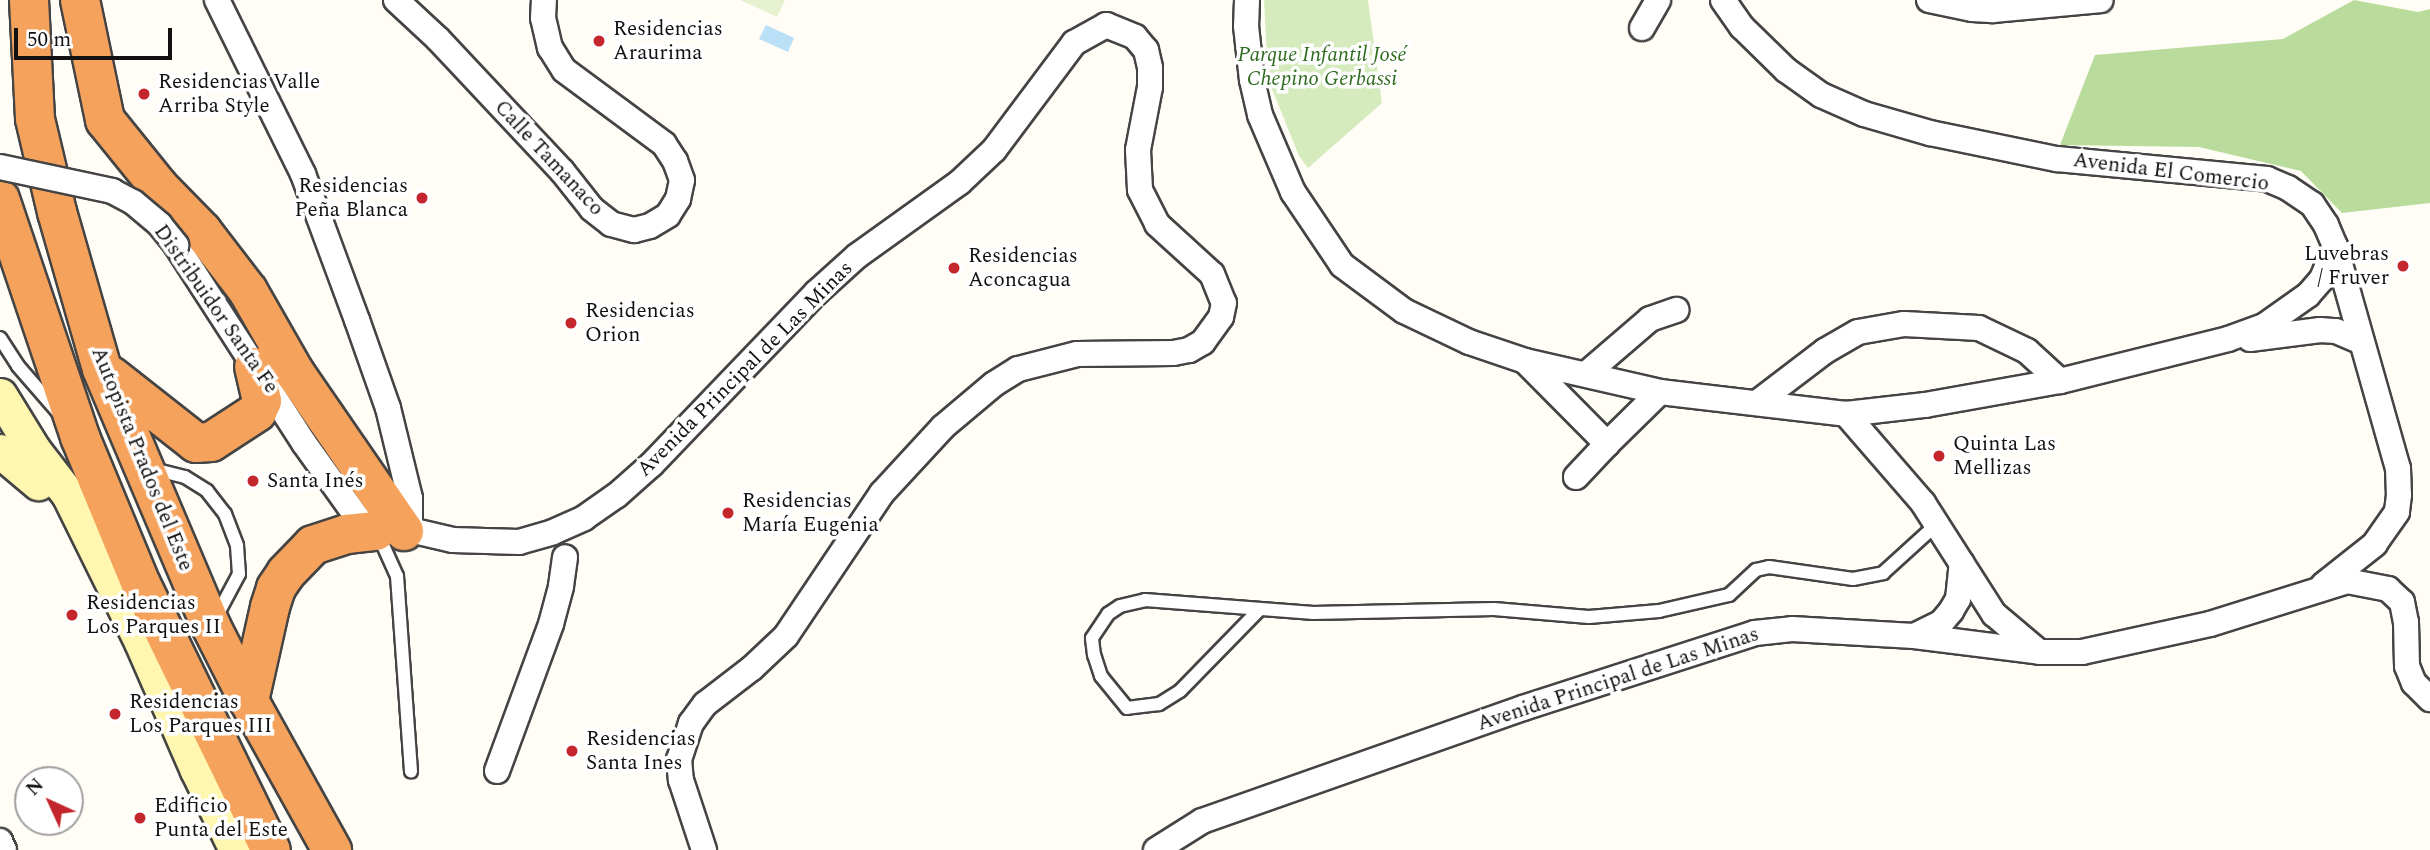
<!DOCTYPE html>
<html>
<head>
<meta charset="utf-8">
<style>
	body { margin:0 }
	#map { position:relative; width:2430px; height:850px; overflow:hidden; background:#fffdf5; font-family:Spectral,serif }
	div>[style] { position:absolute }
	.green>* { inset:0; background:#d5ebbd }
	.forest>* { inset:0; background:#b9dc9c }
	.pitch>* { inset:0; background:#e6f2cf }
	.water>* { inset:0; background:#b9e0f7 }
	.roads { filter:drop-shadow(2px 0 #444) drop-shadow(-2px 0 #444) drop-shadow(0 2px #444) drop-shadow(0 -2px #444) }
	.lane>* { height:12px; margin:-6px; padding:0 6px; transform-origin:6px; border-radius:6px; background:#fff }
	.street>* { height:24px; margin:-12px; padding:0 12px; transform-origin:12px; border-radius:12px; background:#fff }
	.secondary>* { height:33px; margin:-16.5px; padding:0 16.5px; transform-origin:16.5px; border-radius:16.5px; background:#fff6b0 }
	.highway>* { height:38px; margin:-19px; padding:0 19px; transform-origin:19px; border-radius:19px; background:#f5a25d }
	.bridges { filter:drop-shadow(2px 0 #444) drop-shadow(-2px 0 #444) drop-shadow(0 2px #444) drop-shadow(0 -2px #444) }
	.street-bridge>* { height:24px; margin:-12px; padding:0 12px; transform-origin:12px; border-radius:12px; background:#fff }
	.dots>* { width:19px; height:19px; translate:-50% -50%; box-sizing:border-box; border:4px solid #fff; border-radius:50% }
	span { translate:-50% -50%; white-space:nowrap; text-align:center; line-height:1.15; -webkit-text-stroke:7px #fff; paint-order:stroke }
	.poi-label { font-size:21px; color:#111 }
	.left { translate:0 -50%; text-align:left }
	.right { translate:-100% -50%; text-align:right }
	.park-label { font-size:21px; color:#2f6b1f; font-style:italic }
	.street-label { font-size:21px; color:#111 }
	.north { position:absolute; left:14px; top:766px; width:70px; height:70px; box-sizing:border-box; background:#fff; border:2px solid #a0a0a0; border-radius:50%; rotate:315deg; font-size:19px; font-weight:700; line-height:28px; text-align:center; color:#111 }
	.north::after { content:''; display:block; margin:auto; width:24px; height:32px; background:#c4262e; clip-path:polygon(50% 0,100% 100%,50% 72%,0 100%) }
	.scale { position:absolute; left:14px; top:28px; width:158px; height:32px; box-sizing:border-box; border:4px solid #111; border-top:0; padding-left:9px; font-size:21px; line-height:24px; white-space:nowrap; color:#111; -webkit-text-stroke:5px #fff; paint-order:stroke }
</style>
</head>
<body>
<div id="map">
	<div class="green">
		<div style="clip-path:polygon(1264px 0,1368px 0,1382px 103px,1308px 168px,1299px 156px,1268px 79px)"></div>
	</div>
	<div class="forest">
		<div style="clip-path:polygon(2354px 0,2418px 12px,2430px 9px,2430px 203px,2342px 213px,2301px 171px,2199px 147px,2060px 145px,2095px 55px,2283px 39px)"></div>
	</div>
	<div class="pitch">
		<div style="clip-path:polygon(740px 0,785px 0,777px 17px)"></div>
	</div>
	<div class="water">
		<div style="clip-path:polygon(766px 25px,794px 38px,788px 52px,759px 39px)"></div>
	</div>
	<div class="roads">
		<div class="lane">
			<div style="left:0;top:338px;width:33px;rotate:57deg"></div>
			<div style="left:18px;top:366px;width:61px;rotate:49deg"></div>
			<div style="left:153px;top:469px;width:33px;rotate:14deg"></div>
			<div style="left:185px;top:477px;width:26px;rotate:32deg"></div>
			<div style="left:207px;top:491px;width:29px;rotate:52deg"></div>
			<div style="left:225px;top:514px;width:34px;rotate:69deg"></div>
			<div style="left:237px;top:546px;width:28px;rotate:86deg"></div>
			<div style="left:239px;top:574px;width:51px;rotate:118.1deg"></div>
			<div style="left:378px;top:534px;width:46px;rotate:65.7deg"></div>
			<div style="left:397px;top:576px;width:196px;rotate:85.9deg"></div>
			<div style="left:1259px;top:610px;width:113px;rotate:134.3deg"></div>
			<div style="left:1180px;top:691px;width:25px;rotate:148deg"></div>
			<div style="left:1159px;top:704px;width:32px;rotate:173deg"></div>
			<div style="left:1127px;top:708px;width:41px;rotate:-129.1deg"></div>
			<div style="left:1101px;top:676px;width:22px;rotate:-108deg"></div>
			<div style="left:1094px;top:655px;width:17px;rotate:-97deg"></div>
			<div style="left:1092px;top:638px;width:29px;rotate:-56deg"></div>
			<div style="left:1108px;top:614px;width:14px;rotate:-34deg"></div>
			<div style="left:1120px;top:606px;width:26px;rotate:-13deg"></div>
			<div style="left:1145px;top:600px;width:169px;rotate:4.4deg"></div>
			<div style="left:1313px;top:613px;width:181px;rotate:-1.3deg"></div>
			<div style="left:1494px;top:609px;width:95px;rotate:4.8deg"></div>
			<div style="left:1589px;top:617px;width:70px;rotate:-4.9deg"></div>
			<div style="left:1659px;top:611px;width:72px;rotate:-12.9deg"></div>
			<div style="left:1729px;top:595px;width:37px;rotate:-43deg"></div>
			<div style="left:1756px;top:570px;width:13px;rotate:-13deg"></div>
			<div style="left:1769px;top:567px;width:85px;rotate:8.1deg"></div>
			<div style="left:1853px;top:579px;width:31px;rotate:-11deg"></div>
			<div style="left:1883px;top:573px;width:74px;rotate:-42.3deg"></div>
		</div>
		<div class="street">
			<div style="left:217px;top:0;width:194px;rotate:63.7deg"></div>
			<div style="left:303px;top:174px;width:156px;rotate:69.7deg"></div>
			<div style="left:357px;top:320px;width:93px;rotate:70.6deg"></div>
			<div style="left:388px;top:408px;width:93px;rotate:76.3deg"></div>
			<div style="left:410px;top:498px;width:32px;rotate:90deg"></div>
			<div style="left:396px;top:0;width:57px;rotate:42.9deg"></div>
			<div style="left:438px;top:39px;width:181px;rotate:46.8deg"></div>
			<div style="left:562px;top:171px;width:48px;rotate:51.7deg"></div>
			<div style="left:592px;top:209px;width:24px;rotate:38deg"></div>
			<div style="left:611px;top:224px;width:24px;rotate:15deg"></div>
			<div style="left:634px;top:230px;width:16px;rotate:-14deg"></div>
			<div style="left:650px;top:226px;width:21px;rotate:-31deg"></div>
			<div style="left:668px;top:215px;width:19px;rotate:-58deg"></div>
			<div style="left:678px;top:199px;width:19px;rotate:-78deg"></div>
			<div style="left:682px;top:180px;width:20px;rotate:-110deg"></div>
			<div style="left:675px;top:161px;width:20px;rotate:-123deg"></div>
			<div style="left:664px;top:144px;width:124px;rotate:-143.5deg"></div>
			<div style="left:564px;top:70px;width:26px;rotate:-122deg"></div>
			<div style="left:550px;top:48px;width:31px;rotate:-103deg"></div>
			<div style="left:543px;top:18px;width:18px;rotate:-87deg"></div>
			<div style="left:1247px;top:0;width:26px;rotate:92deg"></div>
			<div style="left:1246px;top:26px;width:54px;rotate:83.7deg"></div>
			<div style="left:1252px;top:80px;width:36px;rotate:77deg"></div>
			<div style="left:1260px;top:115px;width:84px;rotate:66.8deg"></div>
			<div style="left:1293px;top:192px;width:88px;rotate:56.1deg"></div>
			<div style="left:1342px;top:265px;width:77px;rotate:36.6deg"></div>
			<div style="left:1404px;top:311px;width:72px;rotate:25.5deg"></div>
			<div style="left:1469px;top:342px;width:59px;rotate:18.7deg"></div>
			<div style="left:1525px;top:361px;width:139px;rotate:12.9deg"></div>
			<div style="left:1660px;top:392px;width:187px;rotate:6.7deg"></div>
			<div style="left:1846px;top:414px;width:80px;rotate:-6.5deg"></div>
			<div style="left:1925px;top:405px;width:137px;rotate:-10.1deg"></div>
			<div style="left:2060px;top:381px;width:173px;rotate:-14deg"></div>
			<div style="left:2228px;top:339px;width:38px;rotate:-20deg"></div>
			<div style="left:2264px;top:326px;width:54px;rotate:-35.2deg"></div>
			<div style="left:2308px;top:295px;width:21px;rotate:-49deg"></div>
			<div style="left:2322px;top:279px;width:35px;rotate:-68deg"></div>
			<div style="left:1723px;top:0;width:33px;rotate:55deg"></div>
			<div style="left:1742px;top:27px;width:62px;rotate:44.3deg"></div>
			<div style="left:1786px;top:70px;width:43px;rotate:35.5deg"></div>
			<div style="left:1821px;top:95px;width:47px;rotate:23.8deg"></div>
			<div style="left:1864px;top:114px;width:69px;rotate:16.1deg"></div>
			<div style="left:1930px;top:133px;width:130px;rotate:11.6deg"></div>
			<div style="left:2057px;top:159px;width:211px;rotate:5.4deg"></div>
			<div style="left:2267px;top:179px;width:23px;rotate:23deg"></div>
			<div style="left:2288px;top:188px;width:29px;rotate:34deg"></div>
			<div style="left:2312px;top:204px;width:25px;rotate:56deg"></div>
			<div style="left:2326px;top:225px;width:23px;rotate:67deg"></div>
			<div style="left:2335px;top:246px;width:231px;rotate:74.2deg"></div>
			<div style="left:2398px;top:468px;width:27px;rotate:88deg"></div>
			<div style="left:2399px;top:495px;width:17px;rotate:97deg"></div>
			<div style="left:2397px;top:512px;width:39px;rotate:125deg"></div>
			<div style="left:2375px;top:544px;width:66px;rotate:141.7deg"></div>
			<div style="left:1929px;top:0;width:44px;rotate:11.8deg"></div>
			<div style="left:1972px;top:9px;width:22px;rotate:3deg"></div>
			<div style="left:1994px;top:10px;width:107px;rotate:-5.3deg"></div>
			<div style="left:1642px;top:28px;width:32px;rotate:-60deg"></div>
			<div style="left:176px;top:245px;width:236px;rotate:57.1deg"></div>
			<div style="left:304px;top:443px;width:91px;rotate:54.4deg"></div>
			<div style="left:357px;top:517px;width:24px;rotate:36deg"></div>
			<div style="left:376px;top:531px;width:34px;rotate:-2deg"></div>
			<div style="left:410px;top:530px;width:44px;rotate:13.1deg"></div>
			<div style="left:453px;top:540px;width:66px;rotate:1.7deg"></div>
			<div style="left:519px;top:542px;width:35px;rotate:-16deg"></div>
			<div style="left:553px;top:532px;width:34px;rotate:-24deg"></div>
			<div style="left:584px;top:518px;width:39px;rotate:-35deg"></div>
			<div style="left:616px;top:496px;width:48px;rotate:-41.6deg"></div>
			<div style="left:652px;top:464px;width:237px;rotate:-46.2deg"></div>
			<div style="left:816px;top:293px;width:55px;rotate:-42.1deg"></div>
			<div style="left:857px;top:256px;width:127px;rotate:-35.7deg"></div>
			<div style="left:960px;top:182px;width:47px;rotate:-43.3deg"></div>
			<div style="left:994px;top:150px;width:134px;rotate:-53.2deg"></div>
			<div style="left:1074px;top:43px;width:37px;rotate:-29deg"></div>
			<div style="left:1106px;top:25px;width:31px;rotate:22deg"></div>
			<div style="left:1135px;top:37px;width:17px;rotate:50deg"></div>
			<div style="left:1146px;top:50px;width:18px;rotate:77deg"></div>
			<div style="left:1150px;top:68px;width:19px;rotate:90deg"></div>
			<div style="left:1150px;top:87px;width:64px;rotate:100.8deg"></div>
			<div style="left:1138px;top:150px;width:40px;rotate:87.1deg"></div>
			<div style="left:1140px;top:190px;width:38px;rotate:63deg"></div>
			<div style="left:1157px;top:224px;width:74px;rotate:42.3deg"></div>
			<div style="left:1212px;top:274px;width:31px;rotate:68deg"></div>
			<div style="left:1224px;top:303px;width:14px;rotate:102deg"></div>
			<div style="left:1221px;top:317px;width:31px;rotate:126deg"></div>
			<div style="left:1203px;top:342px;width:16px;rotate:150deg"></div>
			<div style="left:1189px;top:350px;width:16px;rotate:169deg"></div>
			<div style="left:1173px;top:353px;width:96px;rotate:179.4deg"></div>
			<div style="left:1077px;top:354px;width:61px;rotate:165.7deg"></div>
			<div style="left:1018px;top:369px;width:28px;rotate:148deg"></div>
			<div style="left:994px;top:384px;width:67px;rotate:139.9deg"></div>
			<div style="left:943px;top:427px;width:90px;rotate:132.7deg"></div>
			<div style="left:882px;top:493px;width:172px;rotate:123.9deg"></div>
			<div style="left:786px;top:636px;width:47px;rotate:136.7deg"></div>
			<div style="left:752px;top:668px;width:59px;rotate:142.5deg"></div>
			<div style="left:705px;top:704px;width:24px;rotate:126deg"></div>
			<div style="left:691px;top:723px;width:38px;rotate:108deg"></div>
			<div style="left:679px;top:759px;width:21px;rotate:85deg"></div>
			<div style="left:681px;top:780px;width:74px;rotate:71.8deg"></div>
			<div style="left:2250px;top:339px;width:71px;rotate:-7.3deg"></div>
			<div style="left:2320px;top:330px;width:16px;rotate:4deg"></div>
			<div style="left:2336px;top:331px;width:28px;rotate:23deg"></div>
			<div style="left:1525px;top:361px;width:117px;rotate:45.3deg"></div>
			<div style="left:1607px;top:444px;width:74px;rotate:-44.5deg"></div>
			<div style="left:1586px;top:374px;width:84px;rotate:-40.7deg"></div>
			<div style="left:1650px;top:319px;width:28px;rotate:-19deg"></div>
			<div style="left:1758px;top:402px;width:84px;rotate:-37.3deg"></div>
			<div style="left:1825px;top:351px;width:38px;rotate:-30deg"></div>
			<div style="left:1858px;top:332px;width:47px;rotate:-9.9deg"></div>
			<div style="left:1904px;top:324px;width:75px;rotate:3.1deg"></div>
			<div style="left:1979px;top:328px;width:53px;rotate:25.6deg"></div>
			<div style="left:2027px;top:351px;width:45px;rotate:42.3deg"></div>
			<div style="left:1846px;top:414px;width:118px;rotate:49.1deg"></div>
			<div style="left:1923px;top:503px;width:132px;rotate:57.4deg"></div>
			<div style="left:1994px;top:614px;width:57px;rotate:40.1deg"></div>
			<div style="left:1576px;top:477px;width:45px;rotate:-46.8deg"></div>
			<div style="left:1914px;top:636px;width:30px;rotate:-26deg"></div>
			<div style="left:1941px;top:623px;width:16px;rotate:-50deg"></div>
			<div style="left:1951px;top:611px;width:14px;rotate:-60deg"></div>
			<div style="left:1958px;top:599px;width:36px;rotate:-84deg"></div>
			<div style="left:497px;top:771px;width:157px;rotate:-69.8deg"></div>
			<div style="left:551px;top:624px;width:39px;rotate:-75deg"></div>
			<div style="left:561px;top:586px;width:29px;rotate:-82deg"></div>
			<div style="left:0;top:841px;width:10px;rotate:66deg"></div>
			<div style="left:1156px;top:850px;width:54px;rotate:-32.2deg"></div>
			<div style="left:1202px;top:821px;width:340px;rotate:-19.4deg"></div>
			<div style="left:1523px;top:708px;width:244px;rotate:-17.9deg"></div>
			<div style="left:1755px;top:633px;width:37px;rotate:-6deg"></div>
			<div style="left:1792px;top:629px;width:122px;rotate:3.3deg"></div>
			<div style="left:1914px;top:636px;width:127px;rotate:7.2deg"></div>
			<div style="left:2040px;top:652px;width:42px"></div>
			<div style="left:2082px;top:652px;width:131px;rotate:-12.3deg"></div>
			<div style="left:2210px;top:624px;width:144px;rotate:-17.4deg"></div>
			<div style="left:2347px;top:581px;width:42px;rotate:11deg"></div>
			<div style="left:2388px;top:589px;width:19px;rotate:43deg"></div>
			<div style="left:2402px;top:602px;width:20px;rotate:79deg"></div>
			<div style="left:2406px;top:622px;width:44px;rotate:88.7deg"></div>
			<div style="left:2407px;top:666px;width:18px;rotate:68deg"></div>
			<div style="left:2414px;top:683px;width:23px;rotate:45deg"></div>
		</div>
		<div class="secondary">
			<div style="left:0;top:395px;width:65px;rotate:58.3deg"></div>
			<div style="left:34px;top:450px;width:56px;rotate:52.3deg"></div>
			<div style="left:68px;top:494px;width:165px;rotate:63.7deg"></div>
			<div style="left:141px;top:642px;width:140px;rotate:66.4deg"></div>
			<div style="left:197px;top:770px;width:89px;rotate:64deg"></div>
			<div style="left:0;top:451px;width:50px;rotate:40.1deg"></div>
		</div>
		<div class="highway">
			<div style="left:29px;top:0;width:119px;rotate:87.1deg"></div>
			<div style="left:35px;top:119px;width:96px;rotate:76.7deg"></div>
			<div style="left:57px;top:212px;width:163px;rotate:74deg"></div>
			<div style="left:102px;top:369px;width:279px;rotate:67deg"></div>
			<div style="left:211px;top:626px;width:84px;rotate:63.1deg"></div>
			<div style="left:249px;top:701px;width:171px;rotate:60.9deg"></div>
			<div style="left:80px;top:0;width:123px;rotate:78.2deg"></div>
			<div style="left:105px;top:120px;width:86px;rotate:51.1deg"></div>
			<div style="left:159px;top:187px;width:62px;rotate:45.7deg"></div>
			<div style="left:202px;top:231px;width:76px;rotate:52.5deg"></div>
			<div style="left:248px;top:291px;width:95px;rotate:60.2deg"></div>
			<div style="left:295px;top:373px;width:192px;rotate:55.4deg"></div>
			<div style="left:0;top:199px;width:251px;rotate:71.4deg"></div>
			<div style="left:80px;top:437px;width:159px;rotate:67.5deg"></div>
			<div style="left:141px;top:584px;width:296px;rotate:64deg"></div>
			<div style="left:111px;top:376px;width:108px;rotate:38.2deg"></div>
			<div style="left:196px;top:443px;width:15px;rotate:-4deg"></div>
			<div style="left:211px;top:442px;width:55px;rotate:-33.1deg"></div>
			<div style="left:257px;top:412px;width:12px;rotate:-66deg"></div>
			<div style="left:262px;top:401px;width:35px;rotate:-103deg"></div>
			<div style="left:249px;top:701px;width:96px;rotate:-77.4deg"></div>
			<div style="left:270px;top:607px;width:20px;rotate:-72deg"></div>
			<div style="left:276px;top:588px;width:18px;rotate:-56deg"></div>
			<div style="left:286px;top:573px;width:39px;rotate:-46deg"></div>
			<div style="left:313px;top:545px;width:36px;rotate:-18deg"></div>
			<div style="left:347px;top:534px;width:29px;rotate:-6deg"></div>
		</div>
	</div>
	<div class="bridges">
		<div class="street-bridge">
			<div style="left:0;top:167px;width:115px;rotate:12.1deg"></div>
			<div style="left:112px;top:191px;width:24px;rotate:28deg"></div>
			<div style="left:133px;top:202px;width:35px;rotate:40deg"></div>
			<div style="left:160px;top:225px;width:26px;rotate:51deg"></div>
		</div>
	</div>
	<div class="dots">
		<div style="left:599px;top:41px;background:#c4262e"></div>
		<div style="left:144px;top:94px;background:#c4262e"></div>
		<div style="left:422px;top:198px;background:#c4262e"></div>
		<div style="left:2403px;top:266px;background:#c4262e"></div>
		<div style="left:954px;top:268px;background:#c4262e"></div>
		<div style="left:571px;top:323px;background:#c4262e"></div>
		<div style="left:1939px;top:456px;background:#c4262e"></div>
		<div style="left:253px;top:481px;background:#c4262e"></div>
		<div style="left:728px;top:513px;background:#c4262e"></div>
		<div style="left:72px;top:615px;background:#c4262e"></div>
		<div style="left:115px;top:714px;background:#c4262e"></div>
		<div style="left:572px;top:751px;background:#c4262e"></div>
		<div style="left:140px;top:818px;background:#c4262e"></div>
	</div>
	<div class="poi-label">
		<span class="left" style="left:613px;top:41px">Residencias<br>Araurima</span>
		<span class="left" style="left:158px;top:94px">Residencias Valle<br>Arriba Style</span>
		<span class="right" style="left:408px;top:198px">Residencias<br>Peña Blanca</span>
		<span class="right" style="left:2389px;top:266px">Luvebras<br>/ Fruver</span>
		<span class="left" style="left:968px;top:268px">Residencias<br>Aconcagua</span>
		<span class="left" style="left:585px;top:323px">Residencias<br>Orion</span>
		<span class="left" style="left:1953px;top:456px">Quinta Las<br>Mellizas</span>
		<span class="left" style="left:267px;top:481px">Santa Inés</span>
		<span class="left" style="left:742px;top:513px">Residencias<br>María Eugenia</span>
		<span class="left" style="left:86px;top:615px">Residencias<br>Los Parques II</span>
		<span class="left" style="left:129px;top:714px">Residencias<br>Los Parques III</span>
		<span class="left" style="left:586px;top:751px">Residencias<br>Santa Ines</span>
		<span class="left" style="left:154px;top:818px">Edificio<br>Punta del Este</span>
	</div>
	<div class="park-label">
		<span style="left:1322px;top:67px">Parque Infantil José<br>Chepino Gerbassi</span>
	</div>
	<div class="street-label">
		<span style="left:549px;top:158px;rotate:47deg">Calle Tamanaco</span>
		<span style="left:2171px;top:172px;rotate:7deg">Avenida El Comercio</span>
		<span style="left:216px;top:309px;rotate:55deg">Distribuidor Santa Fe</span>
		<span style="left:745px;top:369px;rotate:-45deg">Avenida Principal de Las Minas</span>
		<span style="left:142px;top:459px;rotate:68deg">Autopista Prados del Este</span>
		<span style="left:1618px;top:679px;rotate:-18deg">Avenida Principal de Las Minas</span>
	</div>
	<div class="north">N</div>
	<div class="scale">50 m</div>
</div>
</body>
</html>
